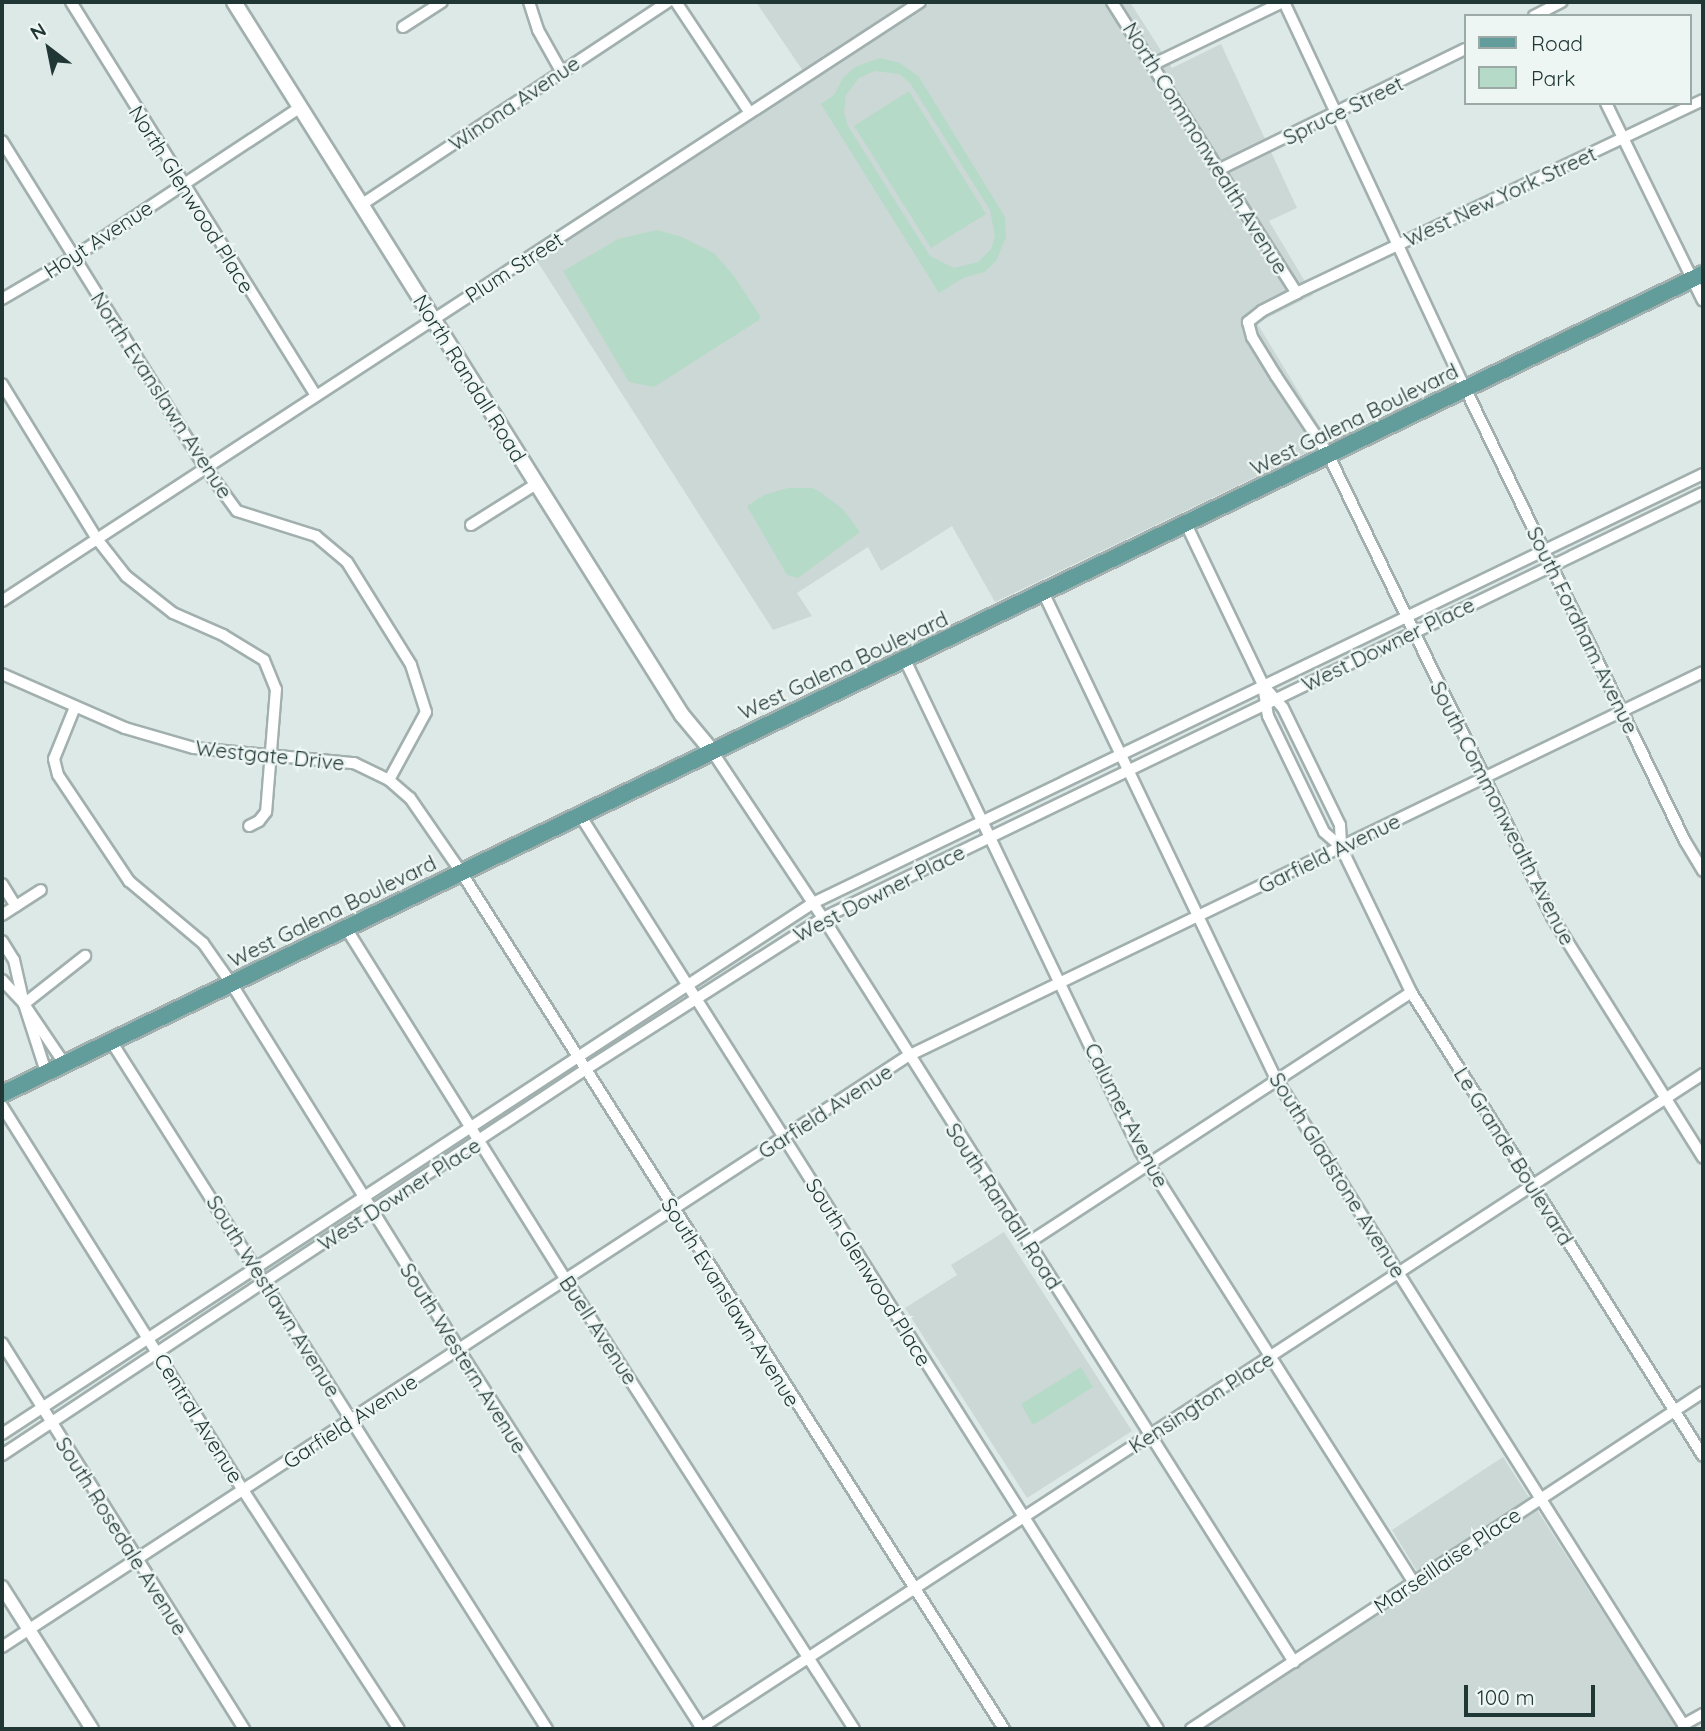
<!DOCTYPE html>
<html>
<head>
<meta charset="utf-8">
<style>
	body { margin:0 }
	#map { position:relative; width:1705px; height:1731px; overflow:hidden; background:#dde9e6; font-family:Quicksand,sans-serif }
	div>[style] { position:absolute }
	.built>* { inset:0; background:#ccd8d5 }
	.green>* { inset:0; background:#b6dac8 }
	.roads { filter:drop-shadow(2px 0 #a1b0ae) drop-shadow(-2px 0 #a1b0ae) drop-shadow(0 2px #a1b0ae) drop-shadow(0 -2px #a1b0ae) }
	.minor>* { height:10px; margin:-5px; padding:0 5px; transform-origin:5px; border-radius:5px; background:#fff }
	.tertiary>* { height:12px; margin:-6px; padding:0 6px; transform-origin:6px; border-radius:6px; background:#fff }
	.secondary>* { height:14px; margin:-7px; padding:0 7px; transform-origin:7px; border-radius:7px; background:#fff }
	.primary>* { height:16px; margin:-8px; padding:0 8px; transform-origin:8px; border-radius:8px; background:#639d9b }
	span { translate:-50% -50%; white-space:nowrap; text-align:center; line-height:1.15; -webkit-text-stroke:5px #edf6f3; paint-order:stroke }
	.street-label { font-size:21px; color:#203736 }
	.frame { position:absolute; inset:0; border:4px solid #203736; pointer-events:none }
	.legend { position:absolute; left:1464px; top:14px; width:228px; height:91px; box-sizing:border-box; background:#edf6f3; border:2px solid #9baaa7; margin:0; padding:9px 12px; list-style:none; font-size:21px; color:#203736 }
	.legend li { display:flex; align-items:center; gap:14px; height:35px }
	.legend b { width:35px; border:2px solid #9baaa7 }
	.north { position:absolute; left:14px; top:14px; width:70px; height:70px; -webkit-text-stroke:5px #edf6f3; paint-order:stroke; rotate:328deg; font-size:19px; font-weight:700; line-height:28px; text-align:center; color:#203736 }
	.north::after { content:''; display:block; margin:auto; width:24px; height:32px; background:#203736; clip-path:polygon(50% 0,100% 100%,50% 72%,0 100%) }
	.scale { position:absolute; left:1464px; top:1685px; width:131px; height:32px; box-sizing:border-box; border:4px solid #203736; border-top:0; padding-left:9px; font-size:21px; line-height:24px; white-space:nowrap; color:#203736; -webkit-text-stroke:5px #edf6f3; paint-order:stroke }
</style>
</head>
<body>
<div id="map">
	<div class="built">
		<div style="clip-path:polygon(756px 2px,910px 2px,803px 71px)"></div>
		<div style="clip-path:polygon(932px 2px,1130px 2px,1172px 68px,1221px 44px,1297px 208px,1269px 221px,1313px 295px,1257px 323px,1329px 442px,995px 602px,952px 526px,881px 571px,868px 547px,797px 593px,812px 616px,773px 630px,537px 261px)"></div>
		<div style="clip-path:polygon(1004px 1232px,1132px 1431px,1027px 1498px,905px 1308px,957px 1275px,951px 1265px)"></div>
		<div style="clip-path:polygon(1503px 1457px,1678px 1729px,1200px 1729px,1425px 1584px,1392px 1530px)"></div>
	</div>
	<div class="green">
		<div style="clip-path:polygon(evenodd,880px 58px,900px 63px,919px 77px,1005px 217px,1006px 237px,996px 261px,984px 272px,963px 278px,939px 293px,821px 104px,834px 95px,843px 78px,855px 67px,880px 58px,875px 71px,899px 74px,910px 83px,990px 210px,995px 236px,991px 249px,978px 262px,954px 268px,930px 256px,848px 126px,844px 113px,846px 95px,859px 78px,875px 71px)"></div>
		<div style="clip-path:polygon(909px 91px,986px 214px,931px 248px,854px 126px)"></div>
		<div style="clip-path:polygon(657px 230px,682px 237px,714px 253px,734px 276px,760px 316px,759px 320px,654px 387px,629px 382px,563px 271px,618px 239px)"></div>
		<div style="clip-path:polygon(788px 488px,812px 488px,820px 492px,843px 509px,860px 532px,798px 578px,787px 575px,747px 506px,764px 495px)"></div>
		<div style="clip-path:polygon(1081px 1367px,1093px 1387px,1033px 1425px,1021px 1404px)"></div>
	</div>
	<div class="roads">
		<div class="minor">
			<div style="left:71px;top:2px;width:463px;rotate:58.1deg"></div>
			<div style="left:529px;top:2px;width:29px;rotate:72deg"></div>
			<div style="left:538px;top:30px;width:47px;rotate:60.7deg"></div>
			<div style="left:676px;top:2px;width:133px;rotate:56.3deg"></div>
			<div style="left:1112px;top:2px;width:345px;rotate:57.6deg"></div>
			<div style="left:1284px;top:2px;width:426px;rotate:64.9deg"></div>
			<div style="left:1465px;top:388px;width:504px;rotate:64.1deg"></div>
			<div style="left:1685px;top:841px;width:35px;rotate:59deg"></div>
			<div style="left:1534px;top:16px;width:31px;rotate:-27deg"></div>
			<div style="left:403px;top:27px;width:46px;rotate:-32.7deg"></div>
			<div style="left:1154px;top:64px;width:143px;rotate:-25.7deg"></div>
			<div style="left:1703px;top:100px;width:450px;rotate:154.6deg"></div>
			<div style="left:1297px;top:293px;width:39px;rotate:153deg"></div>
			<div style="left:1262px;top:311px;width:18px;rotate:142deg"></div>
			<div style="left:1248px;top:322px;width:16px;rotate:75deg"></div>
			<div style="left:1252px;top:337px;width:46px;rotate:58.4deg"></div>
			<div style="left:1276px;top:376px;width:94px;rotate:56.3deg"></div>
			<div style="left:1328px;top:454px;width:514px;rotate:64.18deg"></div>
			<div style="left:1552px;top:917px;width:284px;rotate:57.9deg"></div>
			<div style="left:1606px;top:103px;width:220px;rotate:63.9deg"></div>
			<div style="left:2px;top:141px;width:384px;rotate:58.1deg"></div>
			<div style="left:205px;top:467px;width:54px;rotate:54deg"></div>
			<div style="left:237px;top:511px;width:83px;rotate:17.6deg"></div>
			<div style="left:316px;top:536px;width:40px;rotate:40deg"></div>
			<div style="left:347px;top:562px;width:121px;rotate:58.1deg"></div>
			<div style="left:411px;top:665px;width:49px;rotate:72.3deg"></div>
			<div style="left:426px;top:712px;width:77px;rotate:118.6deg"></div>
			<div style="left:1220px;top:169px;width:273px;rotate:-26.1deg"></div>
			<div style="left:361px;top:205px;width:368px;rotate:-33.5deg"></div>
			<div style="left:2px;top:299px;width:83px;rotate:-30.3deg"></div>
			<div style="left:74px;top:257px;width:270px;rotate:-33.5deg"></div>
			<div style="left:2px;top:384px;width:182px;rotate:58.5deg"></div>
			<div style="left:97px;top:539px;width:47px;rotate:51.9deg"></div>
			<div style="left:126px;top:576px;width:60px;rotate:38.2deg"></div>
			<div style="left:173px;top:613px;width:55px;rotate:23.7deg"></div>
			<div style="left:223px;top:635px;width:48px;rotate:31.4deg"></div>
			<div style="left:264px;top:660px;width:31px;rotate:68deg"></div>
			<div style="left:276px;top:689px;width:123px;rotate:94.6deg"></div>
			<div style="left:266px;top:812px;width:11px;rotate:128deg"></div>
			<div style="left:259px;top:821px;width:11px;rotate:153deg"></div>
			<div style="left:1186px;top:524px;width:178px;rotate:64.4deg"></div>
			<div style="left:1263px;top:685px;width:30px;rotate:49deg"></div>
			<div style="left:1283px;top:708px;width:130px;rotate:64deg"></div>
			<div style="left:1340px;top:825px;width:22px;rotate:87deg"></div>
			<div style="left:471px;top:525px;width:77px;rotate:-32.2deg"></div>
			<div style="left:1043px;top:592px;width:540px;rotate:64.43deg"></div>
			<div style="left:1276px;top:1079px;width:769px;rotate:57.76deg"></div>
			<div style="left:2px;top:601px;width:1096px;rotate:-33.12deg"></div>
			<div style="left:905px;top:660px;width:544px;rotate:64.42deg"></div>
			<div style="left:1140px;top:1151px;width:512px;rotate:57.61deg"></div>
			<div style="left:2px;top:674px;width:134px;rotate:23.7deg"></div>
			<div style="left:125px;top:728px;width:72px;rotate:16.2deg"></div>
			<div style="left:194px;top:748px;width:161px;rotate:5.4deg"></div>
			<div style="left:354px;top:763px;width:39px;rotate:26deg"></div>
			<div style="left:389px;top:780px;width:28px;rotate:41deg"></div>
			<div style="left:410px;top:798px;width:90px;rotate:55.4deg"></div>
			<div style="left:461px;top:872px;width:1015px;rotate:57.64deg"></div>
			<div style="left:1263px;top:685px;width:31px;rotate:81deg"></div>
			<div style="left:1268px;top:716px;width:129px;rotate:64.2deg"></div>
			<div style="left:1324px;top:832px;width:23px;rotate:41deg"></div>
			<div style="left:1341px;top:847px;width:161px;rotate:64.2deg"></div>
			<div style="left:1411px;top:992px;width:548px;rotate:57.82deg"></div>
			<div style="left:75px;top:707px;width:56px;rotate:112deg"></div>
			<div style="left:54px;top:759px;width:16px;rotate:76deg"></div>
			<div style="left:58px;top:775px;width:128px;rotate:56.2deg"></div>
			<div style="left:129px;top:881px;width:97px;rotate:40deg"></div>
			<div style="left:203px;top:943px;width:49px;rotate:55deg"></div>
			<div style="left:231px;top:983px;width:432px;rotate:58.1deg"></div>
			<div style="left:459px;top:1350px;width:450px;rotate:57.3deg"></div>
			<div style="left:712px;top:751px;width:211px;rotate:56.4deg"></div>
			<div style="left:829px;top:927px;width:870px;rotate:57.68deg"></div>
			<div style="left:580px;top:815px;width:1081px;rotate:57.69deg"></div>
			<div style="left:2px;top:884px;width:26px;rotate:58deg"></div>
			<div style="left:2px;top:915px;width:46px;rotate:-32.7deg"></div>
			<div style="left:346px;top:928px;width:415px;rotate:58deg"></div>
			<div style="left:566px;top:1280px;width:533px;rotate:57.32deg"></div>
			<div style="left:2px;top:941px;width:22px;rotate:58deg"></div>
			<div style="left:14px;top:960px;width:45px;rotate:77.2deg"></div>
			<div style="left:24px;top:1004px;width:71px;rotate:72.1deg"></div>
			<div style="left:2px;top:980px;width:33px;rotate:47deg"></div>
			<div style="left:24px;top:1004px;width:71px;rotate:55.9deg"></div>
			<div style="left:24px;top:1004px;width:78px;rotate:-38.2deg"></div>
			<div style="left:111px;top:1041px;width:815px;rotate:57.64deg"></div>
			<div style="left:2px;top:1106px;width:453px;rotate:57.9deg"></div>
			<div style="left:243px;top:1490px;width:285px;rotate:56.9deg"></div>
			<div style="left:1028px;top:1243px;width:458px;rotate:-33.2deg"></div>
			<div style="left:2px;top:1343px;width:456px;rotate:57.9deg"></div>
			<div style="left:2px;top:1434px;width:969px;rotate:-33.21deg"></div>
			<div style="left:813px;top:903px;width:988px;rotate:-25.74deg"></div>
			<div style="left:2px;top:1455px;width:700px;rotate:-33.46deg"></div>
			<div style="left:586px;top:1069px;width:281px;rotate:-32.5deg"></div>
			<div style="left:823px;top:918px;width:977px;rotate:-25.78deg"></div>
			<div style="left:2px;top:1647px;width:1082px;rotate:-33.12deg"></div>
			<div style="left:908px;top:1056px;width:883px;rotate:-25.78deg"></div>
			<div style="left:1683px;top:1725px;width:23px;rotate:-29deg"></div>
			<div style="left:699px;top:1729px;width:1199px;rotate:-33.12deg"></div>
			<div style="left:1191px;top:1729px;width:613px;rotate:-33.35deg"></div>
		</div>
		<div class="tertiary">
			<div style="left:2px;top:1587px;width:168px;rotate:57.6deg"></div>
		</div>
		<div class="secondary">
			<div style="left:234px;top:2px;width:842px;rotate:57.86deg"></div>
			<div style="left:682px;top:715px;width:47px;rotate:50.2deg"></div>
		</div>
		<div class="primary">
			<div style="left:2px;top:1094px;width:1888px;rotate:-25.74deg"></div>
		</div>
	</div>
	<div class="street-label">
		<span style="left:514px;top:103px;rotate:-34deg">Winona Avenue</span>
		<span style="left:1343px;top:110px;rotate:-26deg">Spruce Street</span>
		<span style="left:1206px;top:148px;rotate:58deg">North Commonwealth Avenue</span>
		<span style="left:1500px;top:196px;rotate:-25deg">West New York Street</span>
		<span style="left:192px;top:199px;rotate:58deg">North Glenwood Place</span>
		<span style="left:98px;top:239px;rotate:-33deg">Hoyt Avenue</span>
		<span style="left:514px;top:267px;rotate:-33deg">Plum Street</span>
		<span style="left:470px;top:378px;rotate:58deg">North Randall Road</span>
		<span style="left:162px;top:395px;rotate:57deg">North Evanslawn Avenue</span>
		<span style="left:1354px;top:419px;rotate:-26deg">West Galena Boulevard</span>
		<span style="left:1583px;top:630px;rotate:64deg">South Fordham Avenue</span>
		<span style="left:1388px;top:644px;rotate:-26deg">West Downer Place</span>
		<span style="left:843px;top:665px;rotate:-25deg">West Galena Boulevard</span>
		<span style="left:270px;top:755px;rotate:6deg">Westgate Drive</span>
		<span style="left:1503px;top:813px;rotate:63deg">South Commonwealth Avenue</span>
		<span style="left:1329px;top:853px;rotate:-26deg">Garfield Avenue</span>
		<span style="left:879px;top:893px;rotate:-27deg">West Downer Place</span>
		<span style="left:332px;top:911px;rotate:-26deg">West Galena Boulevard</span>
		<span style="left:825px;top:1111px;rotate:-33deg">Garfield Avenue</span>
		<span style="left:1127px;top:1115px;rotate:63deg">Calumet Avenue</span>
		<span style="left:1514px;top:1156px;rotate:58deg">Le Grande Boulevard</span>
		<span style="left:1338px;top:1175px;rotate:58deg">South Gladstone Avenue</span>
		<span style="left:399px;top:1194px;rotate:-33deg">West Downer Place</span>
		<span style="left:1004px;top:1206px;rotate:57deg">South Randall Road</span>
		<span style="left:869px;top:1272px;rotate:58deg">South Glenwood Place</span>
		<span style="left:274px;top:1296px;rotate:58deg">South Westlawn Avenue</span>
		<span style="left:731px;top:1302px;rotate:58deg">South Evanslawn Avenue</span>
		<span style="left:599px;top:1330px;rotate:57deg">Buell Avenue</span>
		<span style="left:464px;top:1358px;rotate:58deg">South Western Avenue</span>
		<span style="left:1201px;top:1402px;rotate:-33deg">Kensington Place</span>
		<span style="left:199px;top:1418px;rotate:58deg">Central Avenue</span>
		<span style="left:350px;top:1421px;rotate:-33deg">Garfield Avenue</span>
		<span style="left:122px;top:1536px;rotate:58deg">South Rosedale Avenue</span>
		<span style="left:1447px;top:1560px;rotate:-34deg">Marseillaise Place</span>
	</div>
	<div class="frame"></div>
	<ul class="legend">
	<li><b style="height:9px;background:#639d9b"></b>Road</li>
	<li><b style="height:19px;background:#b6dac8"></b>Park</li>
	</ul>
	<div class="north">N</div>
	<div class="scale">100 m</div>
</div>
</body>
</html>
